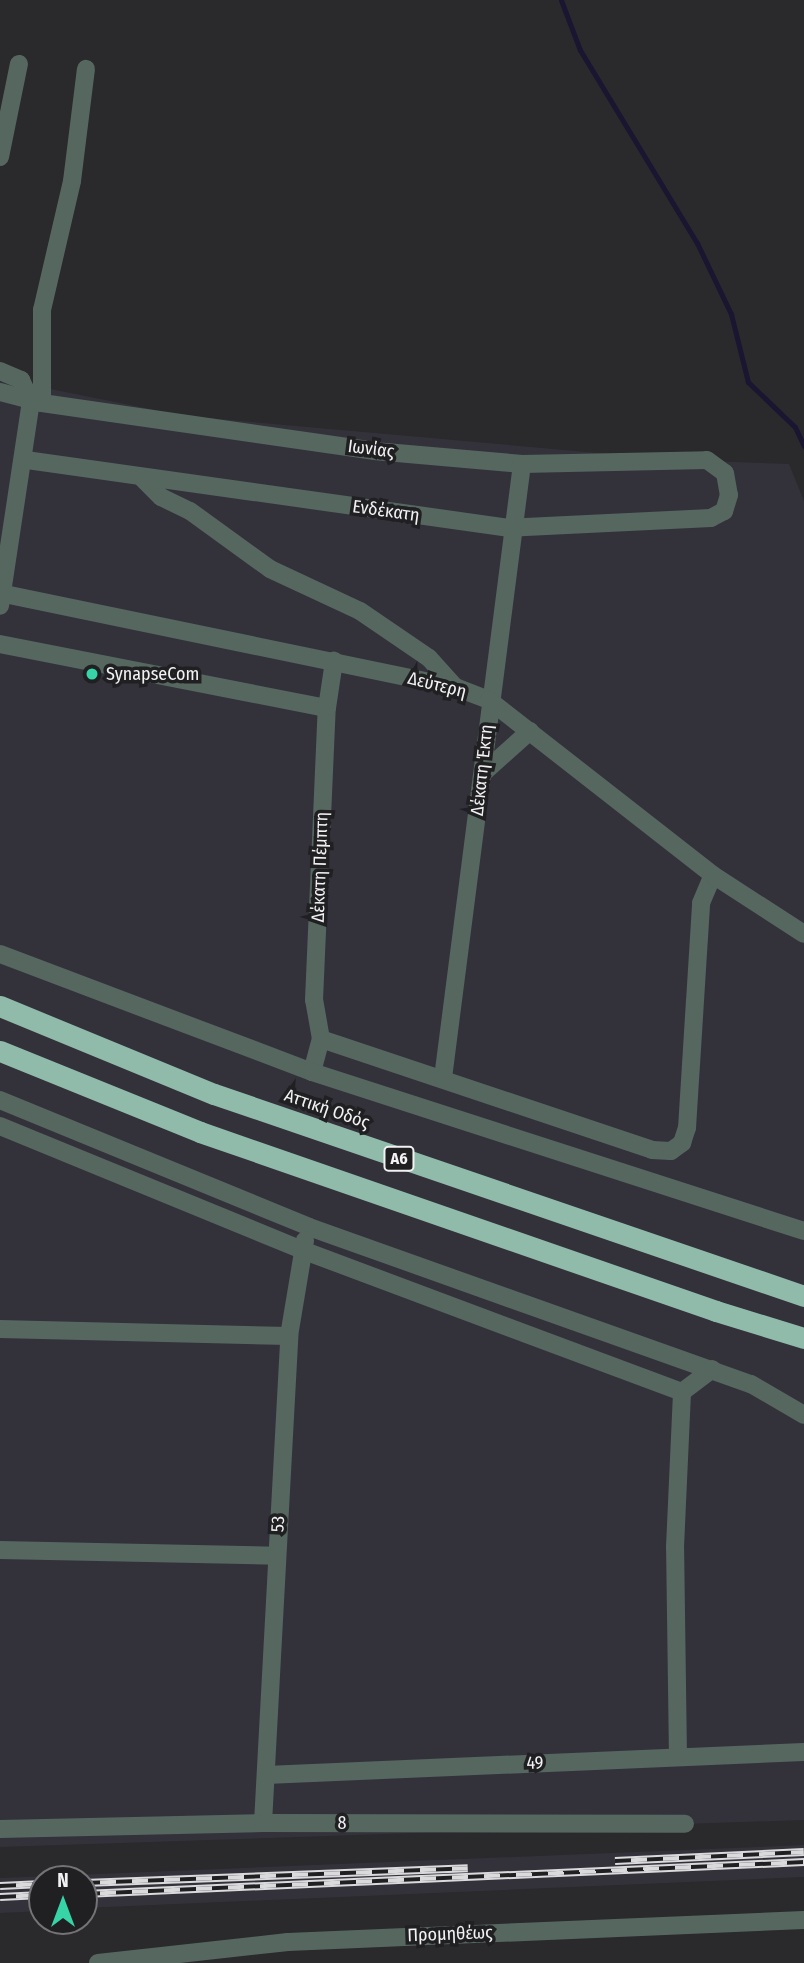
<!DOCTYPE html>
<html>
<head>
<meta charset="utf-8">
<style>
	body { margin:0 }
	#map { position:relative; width:804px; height:1963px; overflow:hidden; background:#2a292c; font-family:"Fira Sans Condensed",sans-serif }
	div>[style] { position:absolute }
	.built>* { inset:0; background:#33323a }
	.stream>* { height:5px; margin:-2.5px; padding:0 2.5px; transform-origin:2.5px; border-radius:2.5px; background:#1a1530 }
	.minor>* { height:18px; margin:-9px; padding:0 9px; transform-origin:9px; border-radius:9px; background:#566760 }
	.tertiary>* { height:18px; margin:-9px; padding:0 9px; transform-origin:9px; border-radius:9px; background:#566760 }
	.motorway>* { height:21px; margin:-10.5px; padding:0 10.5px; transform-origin:10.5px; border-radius:10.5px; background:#90bbaa }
	.rail>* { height:8px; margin-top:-4px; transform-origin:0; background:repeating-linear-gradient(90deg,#202022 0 16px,#dadadc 0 32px); box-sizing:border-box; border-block:2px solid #dadadc }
	.dots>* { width:19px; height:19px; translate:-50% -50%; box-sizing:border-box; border:4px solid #202022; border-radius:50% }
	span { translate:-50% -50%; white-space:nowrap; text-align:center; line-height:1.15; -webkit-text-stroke:7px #202022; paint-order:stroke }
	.shield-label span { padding:2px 5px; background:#202022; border:2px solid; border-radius:5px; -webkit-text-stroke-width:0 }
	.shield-label { font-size:16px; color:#f2f2f4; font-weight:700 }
	.street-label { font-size:18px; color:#f2f2f4 }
	.poi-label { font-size:18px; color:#f2f2f4 }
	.left { translate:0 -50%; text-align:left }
	.north { position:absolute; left:28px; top:1865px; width:70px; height:70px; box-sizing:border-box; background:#202022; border:2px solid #747476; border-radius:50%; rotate:0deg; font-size:19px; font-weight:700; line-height:28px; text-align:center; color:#f2f2f4 }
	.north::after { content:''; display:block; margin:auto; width:24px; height:32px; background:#36d4a7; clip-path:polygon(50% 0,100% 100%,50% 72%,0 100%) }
</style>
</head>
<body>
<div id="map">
	<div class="built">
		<div style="clip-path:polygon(0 379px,185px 416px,676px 460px,789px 464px,804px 501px,804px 1820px,0 1847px)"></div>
		<div style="clip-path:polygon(804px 1845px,804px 1877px,84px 1908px,84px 1879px,42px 1879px,42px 1911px,0 1913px,0 1878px)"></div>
	</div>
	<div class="stream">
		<div style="left:561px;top:0;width:53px;rotate:69.2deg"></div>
		<div style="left:580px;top:50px;width:226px;rotate:58.8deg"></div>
		<div style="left:697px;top:243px;width:79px;rotate:64.4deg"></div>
		<div style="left:731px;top:314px;width:70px;rotate:76deg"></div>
		<div style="left:748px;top:382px;width:65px;rotate:43.8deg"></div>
		<div style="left:795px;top:427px;width:21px;rotate:65deg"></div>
	</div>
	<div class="minor">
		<div style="left:0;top:157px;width:95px;rotate:-78.5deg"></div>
		<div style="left:0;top:371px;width:23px;rotate:23deg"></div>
		<div style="left:21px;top:380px;width:23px;rotate:65deg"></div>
		<div style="left:31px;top:401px;width:207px;rotate:98.6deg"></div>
		<div style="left:0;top:392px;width:43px;rotate:14.7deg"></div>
		<div style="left:42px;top:403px;width:335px;rotate:8.2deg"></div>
		<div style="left:374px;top:451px;width:149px;rotate:5deg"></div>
		<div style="left:522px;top:464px;width:185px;rotate:-1.2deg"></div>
		<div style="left:707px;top:460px;width:22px;rotate:36deg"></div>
		<div style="left:725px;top:473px;width:22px;rotate:80deg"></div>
		<div style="left:729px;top:495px;width:17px;rotate:107deg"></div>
		<div style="left:724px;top:511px;width:15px;rotate:152deg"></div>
		<div style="left:711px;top:518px;width:201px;rotate:177.2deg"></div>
		<div style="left:510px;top:528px;width:491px;rotate:-172deg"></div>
		<div style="left:42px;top:403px;width:93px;rotate:-90deg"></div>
		<div style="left:42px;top:310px;width:132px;rotate:-76.9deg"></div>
		<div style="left:72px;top:181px;width:113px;rotate:-82.9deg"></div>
		<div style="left:142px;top:478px;width:27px;rotate:45deg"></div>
		<div style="left:161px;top:497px;width:32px;rotate:26deg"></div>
		<div style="left:190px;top:511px;width:99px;rotate:35.9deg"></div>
		<div style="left:270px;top:569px;width:99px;rotate:25deg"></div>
		<div style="left:360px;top:611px;width:83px;rotate:34.3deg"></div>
		<div style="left:429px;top:658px;width:39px;rotate:48deg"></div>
		<div style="left:0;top:644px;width:333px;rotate:11.1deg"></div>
		<div style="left:483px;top:773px;width:63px;rotate:-41.8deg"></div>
		<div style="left:321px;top:1039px;width:349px;rotate:18.5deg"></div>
		<div style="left:652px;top:1150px;width:19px;rotate:3deg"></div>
		<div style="left:671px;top:1151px;width:14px;rotate:-36deg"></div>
		<div style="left:682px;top:1143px;width:16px;rotate:-72deg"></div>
		<div style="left:687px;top:1128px;width:225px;rotate:-86.4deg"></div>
		<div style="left:701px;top:903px;width:30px;rotate:-67deg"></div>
		<div style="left:312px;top:1072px;width:34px;rotate:-75deg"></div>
		<div style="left:321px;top:1039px;width:40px;rotate:-100deg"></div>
		<div style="left:314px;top:1000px;width:292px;rotate:-87.5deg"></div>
		<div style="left:327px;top:708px;width:48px;rotate:-81.5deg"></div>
		<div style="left:443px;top:1078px;width:619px;rotate:-82.67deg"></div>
		<div style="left:0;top:1100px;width:334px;rotate:22.3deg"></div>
		<div style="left:309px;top:1227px;width:469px;rotate:19.6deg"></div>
		<div style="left:751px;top:1384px;width:61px;rotate:30.3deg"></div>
		<div style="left:0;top:1126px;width:326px;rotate:22.3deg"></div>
		<div style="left:302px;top:1250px;width:406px;rotate:20.5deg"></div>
		<div style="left:0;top:1329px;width:289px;rotate:1.4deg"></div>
		<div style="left:682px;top:1392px;width:38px;rotate:-37deg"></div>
		<div style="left:0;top:1550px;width:276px;rotate:1.2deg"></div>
		<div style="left:678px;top:1757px;width:210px;rotate:-90.8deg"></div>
		<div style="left:675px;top:1547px;width:155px;rotate:-87.4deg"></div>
		<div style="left:266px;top:1775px;width:538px;rotate:-2.45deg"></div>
		<div style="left:263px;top:1823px;width:488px;rotate:-86.9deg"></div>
		<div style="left:289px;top:1336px;width:97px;rotate:-80.5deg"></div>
		<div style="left:0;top:1829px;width:263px;rotate:-1.3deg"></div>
		<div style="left:263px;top:1823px;width:422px;rotate:0.1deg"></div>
	</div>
	<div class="tertiary">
		<div style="left:0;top:593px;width:465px;rotate:11.7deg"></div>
		<div style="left:455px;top:687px;width:36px;rotate:21deg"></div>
		<div style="left:489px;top:700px;width:284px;rotate:38deg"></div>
		<div style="left:713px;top:875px;width:108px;rotate:33deg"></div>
		<div style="left:0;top:954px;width:334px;rotate:20.7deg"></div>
		<div style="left:312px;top:1072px;width:517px;rotate:17.91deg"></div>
		<div style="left:98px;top:1963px;width:191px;rotate:-6.3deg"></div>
		<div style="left:288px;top:1942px;width:516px;rotate:-2.44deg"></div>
	</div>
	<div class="motorway">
		<div style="left:0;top:1006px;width:231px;rotate:22.4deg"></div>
		<div style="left:214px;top:1094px;width:624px;rotate:18.9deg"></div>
		<div style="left:0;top:1051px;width:216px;rotate:22deg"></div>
		<div style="left:200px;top:1132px;width:546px;rotate:19.13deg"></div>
		<div style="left:716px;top:1311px;width:92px;rotate:17.1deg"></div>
	</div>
	<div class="rail">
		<div style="left:615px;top:1861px;width:189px;rotate:-2.7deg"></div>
		<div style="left:84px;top:1883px;width:384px;rotate:-2.2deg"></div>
		<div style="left:0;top:1886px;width:42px;rotate:-2.7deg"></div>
		<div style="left:84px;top:1894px;width:721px;rotate:-2.54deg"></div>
		<div style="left:0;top:1897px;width:42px;rotate:-2.7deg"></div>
	</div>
	<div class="dots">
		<div style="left:92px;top:674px;background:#36d4a7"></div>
	</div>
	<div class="shield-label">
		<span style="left:399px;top:1159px">Α6</span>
	</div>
	<div class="street-label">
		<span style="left:371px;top:449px;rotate:7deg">Ιωνίας</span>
		<span style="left:386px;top:511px;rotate:8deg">Ενδέκατη</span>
		<span style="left:437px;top:685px;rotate:14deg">Δεύτερη</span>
		<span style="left:482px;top:770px;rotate:-84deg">Δέκατη Έκτη</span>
		<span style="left:320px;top:867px;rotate:-88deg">Δέκατη Πέμπτη</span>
		<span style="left:327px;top:1109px;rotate:19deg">Αττική Οδός</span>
		<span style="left:278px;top:1524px;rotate:-87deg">53</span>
		<span style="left:535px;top:1763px;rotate:-3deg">49</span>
		<span style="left:342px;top:1823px">8</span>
		<span style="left:450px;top:1934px;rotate:-2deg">Προμηθέως</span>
	</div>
	<div class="poi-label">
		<span class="left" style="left:106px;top:674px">SynapseCom</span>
	</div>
	<div class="north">N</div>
</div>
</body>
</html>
